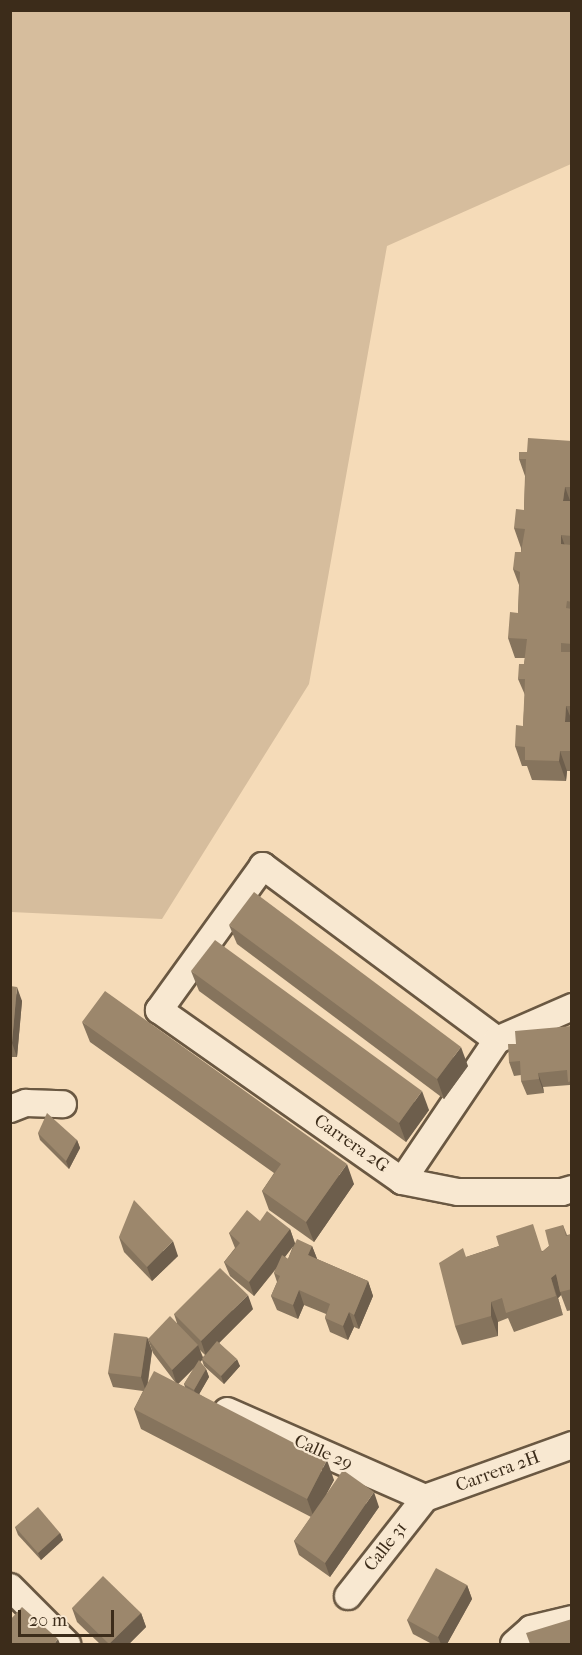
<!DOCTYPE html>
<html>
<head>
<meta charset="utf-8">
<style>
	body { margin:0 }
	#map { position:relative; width:582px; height:1655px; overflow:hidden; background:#f5dbb8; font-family:"IM FELL French Canon",serif }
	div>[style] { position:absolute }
	.green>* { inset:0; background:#d6bd9d }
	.roads { filter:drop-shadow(2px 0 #6a5842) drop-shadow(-2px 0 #6a5842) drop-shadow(0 2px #6a5842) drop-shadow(0 -2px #6a5842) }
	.street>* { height:26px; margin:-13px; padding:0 13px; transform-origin:13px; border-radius:13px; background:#f8e8d1 }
	.wall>* { inset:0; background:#86745d }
	.shaded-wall>* { inset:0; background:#6d5e4c }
	.building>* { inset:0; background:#9c876c }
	span { translate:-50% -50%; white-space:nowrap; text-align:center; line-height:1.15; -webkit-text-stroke:4.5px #f8e8d1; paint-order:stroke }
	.street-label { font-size:18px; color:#3c2c1a }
	.frame { position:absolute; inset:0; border:12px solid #3c2c1a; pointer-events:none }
	.scale { position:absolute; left:18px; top:1610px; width:96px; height:27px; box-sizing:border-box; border:3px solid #3c2c1a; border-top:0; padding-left:8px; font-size:18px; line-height:21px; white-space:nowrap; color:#3c2c1a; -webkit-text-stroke:4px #f8e8d1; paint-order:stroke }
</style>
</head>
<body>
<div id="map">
	<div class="green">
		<div style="clip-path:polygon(10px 11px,571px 11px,571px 164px,387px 246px,309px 684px,162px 919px,11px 912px)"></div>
	</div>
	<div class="roads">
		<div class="street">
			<div style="left:497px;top:1040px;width:292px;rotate:-143.4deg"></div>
			<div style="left:263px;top:866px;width:178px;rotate:125.8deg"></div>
			<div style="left:159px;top:1010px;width:297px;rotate:35.1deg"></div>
			<div style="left:402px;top:1181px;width:57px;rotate:11.1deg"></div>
			<div style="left:458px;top:1192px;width:104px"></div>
			<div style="left:562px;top:1192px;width:10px;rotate:-17deg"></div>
			<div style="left:10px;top:1109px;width:17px;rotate:-21deg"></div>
			<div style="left:26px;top:1103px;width:37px;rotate:2deg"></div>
			<div style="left:402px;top:1181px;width:170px;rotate:-56deg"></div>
			<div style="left:497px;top:1040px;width:82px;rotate:-23.7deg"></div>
			<div style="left:227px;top:1411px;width:216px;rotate:23.7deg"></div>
			<div style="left:425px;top:1498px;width:156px;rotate:-19.8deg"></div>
			<div style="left:10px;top:1587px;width:81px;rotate:45deg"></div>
			<div style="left:348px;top:1596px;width:125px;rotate:-51.8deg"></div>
			<div style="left:514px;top:1644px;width:23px;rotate:-41deg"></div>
			<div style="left:531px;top:1629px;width:42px;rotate:-13.7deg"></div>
		</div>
	</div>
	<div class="wall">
		<div style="clip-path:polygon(572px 441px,572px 771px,567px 771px,566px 781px,532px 780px,527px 766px,522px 766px,515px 746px,523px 726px,525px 695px,518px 679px,524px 664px,525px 658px,515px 658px,508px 638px,518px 613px,519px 585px,513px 569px,521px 552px,521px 548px,514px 528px,524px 510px,525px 476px,519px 459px,527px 452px)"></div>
		<div style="clip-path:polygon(229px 925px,468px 1066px,444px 1099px,237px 944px)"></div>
		<div style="clip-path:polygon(191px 971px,429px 1110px,406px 1142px,199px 991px)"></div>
		<div style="clip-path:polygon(10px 986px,22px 1001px,17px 1057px,10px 1057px)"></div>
		<div style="clip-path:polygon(82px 1022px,354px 1184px,314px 1242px,269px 1210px,262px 1191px,274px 1173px,90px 1042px)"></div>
		<div style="clip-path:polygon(572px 1026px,572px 1090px,570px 1085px,543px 1087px,544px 1093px,527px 1095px,521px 1081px,521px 1075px,514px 1076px,509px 1062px,516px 1044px)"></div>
		<div style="clip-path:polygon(38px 1133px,77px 1140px,80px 1148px,69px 1169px,40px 1140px)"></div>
		<div style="clip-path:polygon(evenodd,260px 1221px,290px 1229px,295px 1243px,312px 1246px,317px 1259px,368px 1281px,373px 1296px,359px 1329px,354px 1327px,348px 1340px,330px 1332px,325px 1318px,326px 1314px,304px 1305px,298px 1319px,277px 1310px,271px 1296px,277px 1282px,274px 1273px,276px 1269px,254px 1296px,230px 1276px,224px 1262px,235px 1248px,229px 1233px,260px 1221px,293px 1246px,288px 1259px,285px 1257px,293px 1246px)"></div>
		<div style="clip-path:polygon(563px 1225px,567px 1235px,572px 1234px,572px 1310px,567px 1311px,561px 1295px,558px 1298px,563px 1315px,514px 1332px,508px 1318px,498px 1322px,498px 1336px,462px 1345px,455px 1326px,466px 1257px,499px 1246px,543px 1251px,549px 1246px)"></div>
		<div style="clip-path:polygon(119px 1237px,178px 1256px,152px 1281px,124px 1252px)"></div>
		<div style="clip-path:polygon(evenodd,253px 1309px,219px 1343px,240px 1366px,224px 1384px,204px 1366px,202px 1360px,200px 1362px,206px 1369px,209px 1377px,199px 1394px,334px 1480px,326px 1494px,379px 1507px,330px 1577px,299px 1555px,294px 1541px,311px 1517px,141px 1429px,134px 1409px,143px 1391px,113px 1387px,108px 1373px,147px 1337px,152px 1351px,148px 1383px,175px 1382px,153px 1353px,148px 1339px,177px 1323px,174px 1314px,253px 1309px,200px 1350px,205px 1355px,203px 1357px,200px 1350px,253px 1309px,194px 1368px,184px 1384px,185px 1387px,178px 1384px,194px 1368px)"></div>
		<div style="clip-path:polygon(15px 1527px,60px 1533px,63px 1540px,41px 1560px,18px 1535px)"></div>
		<div style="clip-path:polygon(467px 1585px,472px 1599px,447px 1644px,432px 1644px,413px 1634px,407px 1620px)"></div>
		<div style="clip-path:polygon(72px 1608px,141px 1613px,146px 1627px,129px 1644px,100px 1644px,77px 1622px)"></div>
	</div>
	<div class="shaded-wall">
		<div style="clip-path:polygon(565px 487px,572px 506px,563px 501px)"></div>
		<div style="clip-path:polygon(561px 535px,568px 554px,561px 544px)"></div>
		<div style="clip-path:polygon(566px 706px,572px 721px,572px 739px,565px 722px)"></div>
		<div style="clip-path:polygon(560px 751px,567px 771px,566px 781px,559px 761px)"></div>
		<div style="clip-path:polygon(17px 987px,22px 1001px,17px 1057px,12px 1043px)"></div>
		<div style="clip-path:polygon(461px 1047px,468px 1066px,444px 1099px,437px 1079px)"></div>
		<div style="clip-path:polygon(538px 1073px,543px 1087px,544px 1093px,539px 1079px)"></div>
		<div style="clip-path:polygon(422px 1091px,429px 1110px,406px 1142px,399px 1123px)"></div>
		<div style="clip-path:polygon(77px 1140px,80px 1148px,69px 1169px,66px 1161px)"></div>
		<div style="clip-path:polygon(347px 1164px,354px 1184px,314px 1242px,306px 1222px)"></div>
		<div style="clip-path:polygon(290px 1229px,295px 1244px,254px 1296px,249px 1282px)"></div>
		<div style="clip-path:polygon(173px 1241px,178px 1256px,152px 1281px,147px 1267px)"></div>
		<div style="clip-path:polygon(312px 1246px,318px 1261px,308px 1255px)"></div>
		<div style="clip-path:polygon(556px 1274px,561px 1295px,558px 1298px,563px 1315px,551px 1278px)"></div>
		<div style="clip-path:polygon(368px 1281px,373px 1296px,359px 1329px,354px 1315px)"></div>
		<div style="clip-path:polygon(299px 1290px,304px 1305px,298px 1319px,293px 1305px)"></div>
		<div style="clip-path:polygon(248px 1295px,253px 1309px,206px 1356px,201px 1341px)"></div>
		<div style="clip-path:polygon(491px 1302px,498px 1322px,498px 1336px,491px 1316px)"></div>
		<div style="clip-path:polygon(349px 1312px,354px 1327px,348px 1340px,343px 1326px)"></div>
		<div style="clip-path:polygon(147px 1337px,152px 1351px,146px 1392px,141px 1377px)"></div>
		<div style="clip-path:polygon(198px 1345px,203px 1359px,177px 1385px,172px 1370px)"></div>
		<div style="clip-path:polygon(237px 1359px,240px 1366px,224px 1384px,221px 1376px)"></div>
		<div style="clip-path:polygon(206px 1369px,209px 1377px,197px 1398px,194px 1390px)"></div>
		<div style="clip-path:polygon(327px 1460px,334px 1480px,314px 1518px,307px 1499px)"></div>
		<div style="clip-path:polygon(374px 1492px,379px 1507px,330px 1577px,325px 1563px)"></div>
		<div style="clip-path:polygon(60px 1533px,63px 1540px,41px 1560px,38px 1553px)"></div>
		<div style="clip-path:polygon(467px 1585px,472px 1599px,447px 1644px,441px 1644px,438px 1637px)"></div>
		<div style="clip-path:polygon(141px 1613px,146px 1627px,129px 1644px,109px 1644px)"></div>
		<div style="clip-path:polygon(58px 1639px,60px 1644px,54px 1644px)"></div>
	</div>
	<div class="building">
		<div style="clip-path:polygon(528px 438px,572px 441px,572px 487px,565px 487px,563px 501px,572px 501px,572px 536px,561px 535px,561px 544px,572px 545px,572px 602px,567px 601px,566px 608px,572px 609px,572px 644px,561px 643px,561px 652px,570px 652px,570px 664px,572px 664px,572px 706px,566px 706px,565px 722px,572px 722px,572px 751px,560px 751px,559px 761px,525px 760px,525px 747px,515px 746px,516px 725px,523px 726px,525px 679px,518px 679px,519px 664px,524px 664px,527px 639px,508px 638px,510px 612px,518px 613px,520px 572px,513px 569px,515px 552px,521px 552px,525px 529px,514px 528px,516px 509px,524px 510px,526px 459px,519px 459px,519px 452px,527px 452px)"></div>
		<div style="clip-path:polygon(254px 892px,461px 1047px,437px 1079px,229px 925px)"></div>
		<div style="clip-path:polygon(215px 940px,422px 1091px,399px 1123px,191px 971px)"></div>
		<div style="clip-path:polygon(10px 986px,17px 987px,12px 1043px,10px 1043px)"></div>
		<div style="clip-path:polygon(105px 991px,347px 1164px,306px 1222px,262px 1191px,281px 1164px,82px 1022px)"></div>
		<div style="clip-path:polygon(572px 1026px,572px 1081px,568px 1082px,567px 1070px,538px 1073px,539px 1079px,521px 1081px,520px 1061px,509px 1062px,508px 1044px,516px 1044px,515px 1031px)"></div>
		<div style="clip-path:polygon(47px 1113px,77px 1140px,66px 1161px,38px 1133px)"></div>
		<div style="clip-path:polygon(134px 1200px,173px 1241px,147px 1267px,119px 1237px)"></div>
		<div style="clip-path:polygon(247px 1210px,260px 1221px,267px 1211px,290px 1229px,249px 1282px,224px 1262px,240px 1243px,229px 1233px)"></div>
		<div style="clip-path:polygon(533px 1224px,542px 1252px,549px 1246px,545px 1230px,563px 1225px,566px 1236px,572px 1234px,572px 1289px,560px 1292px,556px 1274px,551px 1278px,556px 1296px,506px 1313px,502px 1298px,491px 1302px,491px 1316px,455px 1326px,439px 1263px,463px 1248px,466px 1257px,499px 1246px,496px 1236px)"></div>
		<div style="clip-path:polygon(297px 1239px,312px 1246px,308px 1255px,368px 1281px,354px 1315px,349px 1312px,343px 1326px,325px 1318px,330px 1304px,299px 1290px,293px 1305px,271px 1296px,280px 1276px,274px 1273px,282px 1255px,288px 1259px)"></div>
		<div style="clip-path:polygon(220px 1268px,248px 1295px,201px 1341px,174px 1314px)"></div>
		<div style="clip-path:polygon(170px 1316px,198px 1345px,172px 1370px,148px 1339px)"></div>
		<div style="clip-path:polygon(114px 1333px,147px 1337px,141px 1377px,108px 1373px)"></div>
		<div style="clip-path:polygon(217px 1341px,237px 1359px,221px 1376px,202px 1359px)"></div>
		<div style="clip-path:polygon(199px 1360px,206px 1369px,194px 1390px,184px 1384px)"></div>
		<div style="clip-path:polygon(154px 1371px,327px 1460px,307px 1499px,134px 1409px)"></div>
		<div style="clip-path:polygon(343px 1470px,374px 1492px,325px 1563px,294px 1541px)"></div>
		<div style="clip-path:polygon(38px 1507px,60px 1533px,38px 1553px,15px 1527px)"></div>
		<div style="clip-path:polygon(436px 1568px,467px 1585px,438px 1637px,407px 1620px)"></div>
		<div style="clip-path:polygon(103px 1576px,141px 1613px,109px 1644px,72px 1608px)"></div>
		<div style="clip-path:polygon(22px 1607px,58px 1639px,54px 1644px,10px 1644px,10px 1620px)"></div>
		<div style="clip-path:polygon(572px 1619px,572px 1644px,530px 1644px,526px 1633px)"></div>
	</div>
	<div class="street-label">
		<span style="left:351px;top:1144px;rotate:35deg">Carrera 2G</span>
		<span style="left:323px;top:1453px;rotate:24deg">Calle 29</span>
		<span style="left:498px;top:1472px;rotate:-20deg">Carrera 2H</span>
		<span style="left:386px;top:1547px;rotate:-52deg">Calle 31</span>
	</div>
	<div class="frame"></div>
	<div class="scale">20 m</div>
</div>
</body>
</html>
